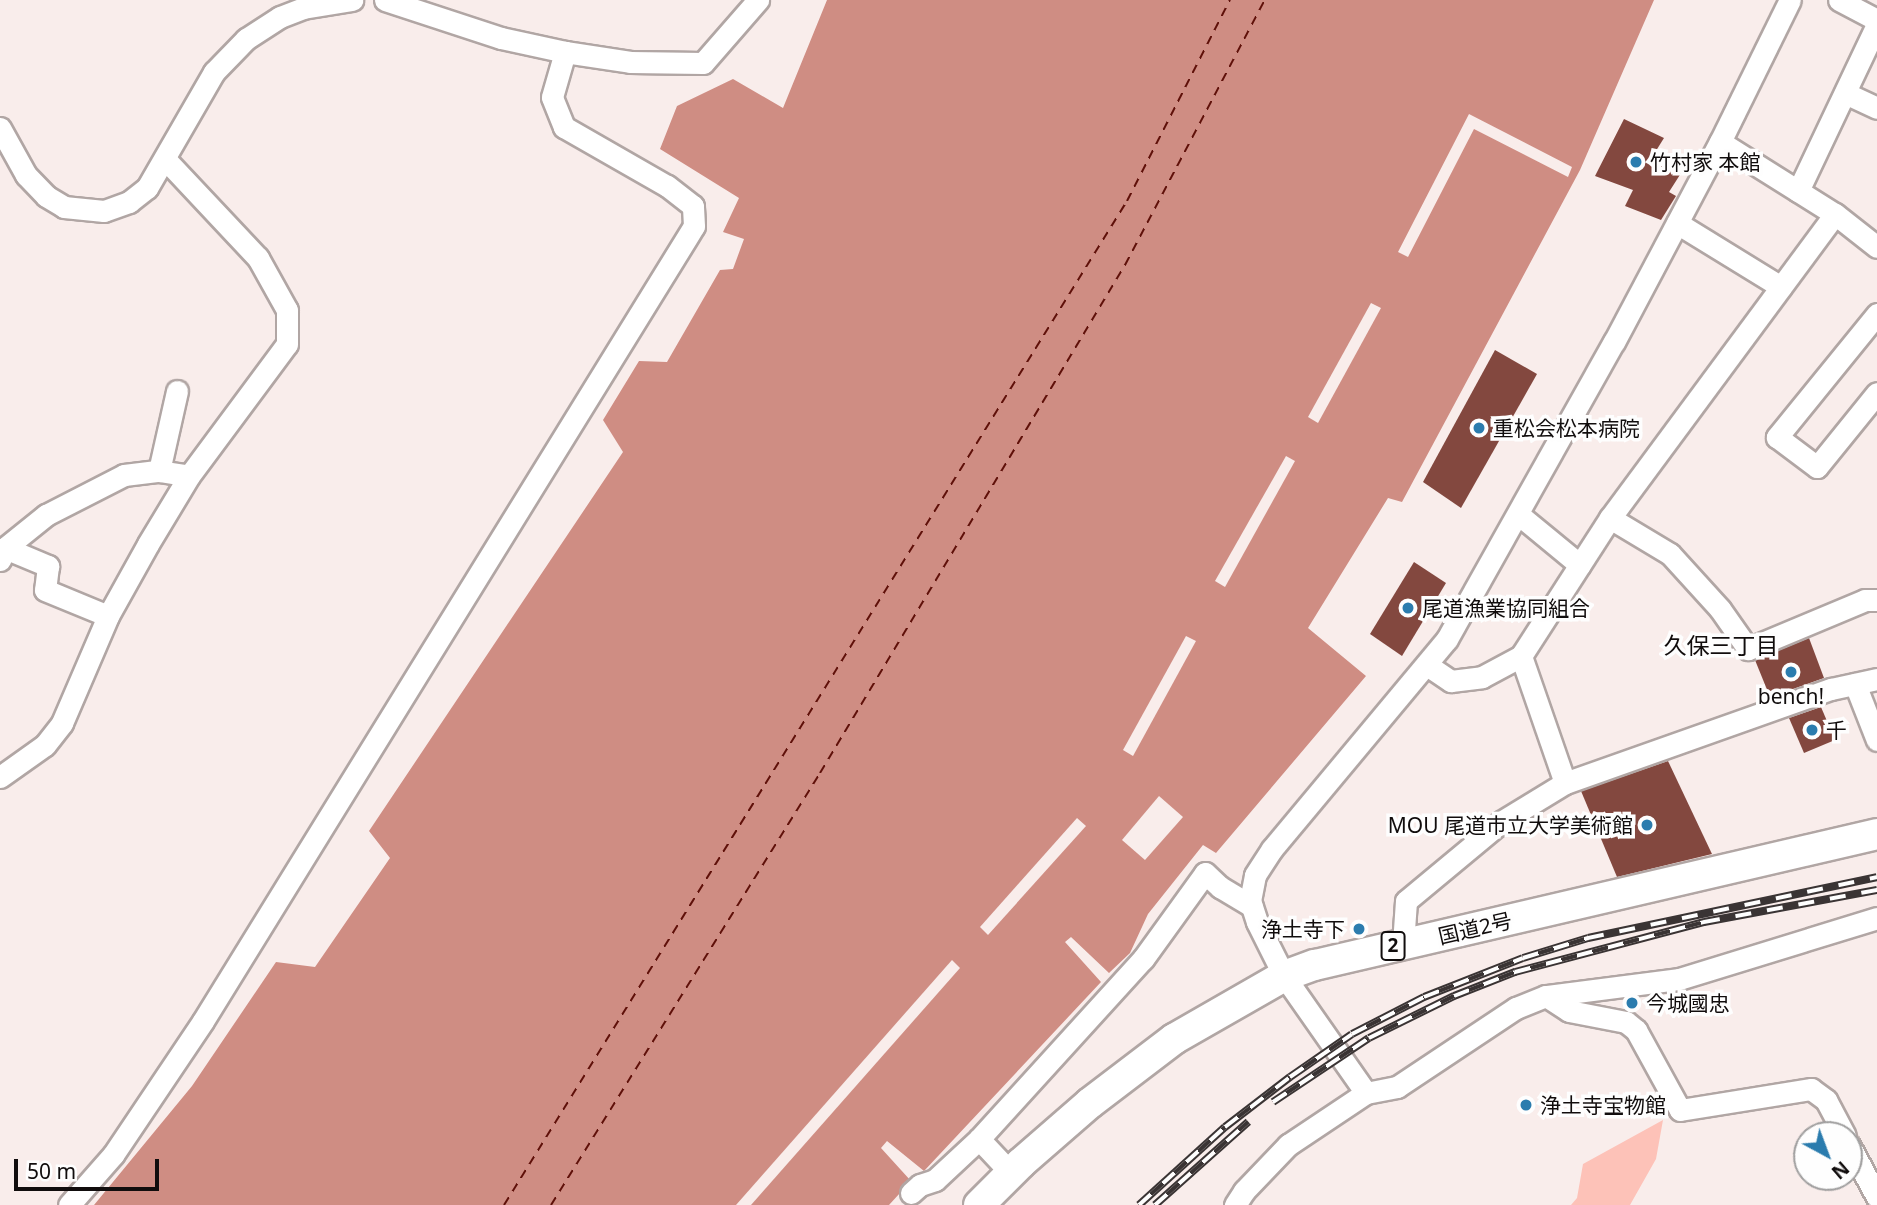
<!DOCTYPE html>
<html>
<head>
<meta charset="utf-8">
<style>
	body { margin:0 }
	#map { position:relative; width:1877px; height:1205px; overflow:hidden; background:#f9edeb; font-family:"Noto Sans","Noto Sans JP",sans-serif }
	div>[style] { position:absolute }
	.green>* { inset:0; background:#fdc2b8 }
	.water>* { inset:0; background:#cf8d83 }
	.pier>* { inset:0; background:#f9edeb }
	.ferry>* { height:2px; margin-top:-1px; transform-origin:0; background:repeating-linear-gradient(90deg,#5f1009 0 9px,transparent 0 16px) }
	.building>* { inset:0; background:#83483f }
	.roads { filter:drop-shadow(2px 0 #b1a6a4) drop-shadow(-2px 0 #b1a6a4) drop-shadow(0 2px #b1a6a4) drop-shadow(0 -2px #b1a6a4) }
	.minor>* { height:21px; margin:-10.5px; padding:0 10.5px; transform-origin:10.5px; border-radius:10.5px; background:#fff }
	.highway>* { height:30px; margin:-15px; padding:0 15px; transform-origin:15px; border-radius:15px; background:#fff }
	.rail>* { height:8px; margin-top:-4px; transform-origin:0; background:repeating-linear-gradient(90deg,#fefefe 0 16px,#3a3434 0 32px); box-sizing:border-box; border-block:2px solid #3a3434 }
	.dots>* { width:19px; height:19px; translate:-50% -50%; box-sizing:border-box; border:4px solid #fefefe; border-radius:50% }
	span { translate:-50% -50%; white-space:nowrap; text-align:center; line-height:1.15; -webkit-text-stroke:7px #fefefe; paint-order:stroke }
	.shield-label span { padding:2px 5px; background:#fefefe; border:2px solid; border-radius:5px; -webkit-text-stroke-width:0 }
	.shield-label { font-size:19px; color:#110d0d; font-weight:700 }
	.poi-label { font-size:21px; color:#110d0d }
	.left { translate:0 -50%; text-align:left }
	.right { translate:-100% -50%; text-align:right }
	.street-label { font-size:21px; color:#110d0d }
	.neighbourhood-label { font-size:23px; color:#110d0d }
	.north { position:absolute; left:1793px; top:1121px; width:70px; height:70px; box-sizing:border-box; background:#fefefe; border:2px solid #9f9e9e; border-radius:50%; rotate:139deg; font-size:19px; font-weight:700; line-height:28px; text-align:center; color:#110d0d }
	.north::after { content:''; display:block; margin:auto; width:24px; height:32px; background:#2b7cae; clip-path:polygon(50% 0,100% 100%,50% 72%,0 100%) }
	.scale { position:absolute; left:14px; top:1159px; width:145px; height:32px; box-sizing:border-box; border:4px solid #110d0d; border-top:0; padding-left:9px; font-size:21px; line-height:24px; white-space:nowrap; color:#110d0d; -webkit-text-stroke:5px #fefefe; paint-order:stroke }
</style>
</head>
<body>
<div id="map">
	<div class="green">
		<div style="clip-path:polygon(1663px 1120px,1656px 1159px,1630px 1205px,1571px 1205px,1577px 1198px,1583px 1164px)"></div>
	</div>
	<div class="water">
		<div style="clip-path:polygon(827px 0,1654px 0,1580px 170px,1402px 502px,1388px 498px,1308px 628px,1366px 676px,1216px 853px,1203px 845px,1148px 914px,1130px 953px,1109px 973px,1071px 937px,1065px 942px,1101px 982px,924px 1171px,887px 1141px,881px 1148px,911px 1181px,889px 1205px,94px 1205px,192px 1086px,276px 962px,315px 967px,390px 858px,369px 831px,623px 452px,603px 420px,639px 361px,667px 362px,720px 270px,733px 269px,744px 239px,723px 232px,739px 198px,660px 149px,677px 106px,733px 79px,783px 108px)"></div>
	</div>
	<div class="pier">
		<div style="clip-path:polygon(1469px 114px,1572px 167px,1568px 177px,1474px 129px,1408px 257px,1398px 252px)"></div>
		<div style="clip-path:polygon(1371px 303px,1381px 308px,1318px 423px,1308px 417px)"></div>
		<div style="clip-path:polygon(1286px 456px,1295px 461px,1225px 587px,1215px 581px)"></div>
		<div style="clip-path:polygon(1186px 636px,1196px 641px,1133px 756px,1123px 750px)"></div>
		<div style="clip-path:polygon(1159px 796px,1183px 817px,1145px 860px,1122px 840px)"></div>
		<div style="clip-path:polygon(1077px 818px,1086px 826px,988px 935px,980px 927px)"></div>
		<div style="clip-path:polygon(952px 960px,960px 968px,751px 1205px,736px 1205px)"></div>
	</div>
	<div class="ferry">
		<div style="left:504px;top:1205px;width:1182px;rotate:-58.18deg"></div>
		<div style="left:1127px;top:201px;width:226px;rotate:-62.9deg"></div>
		<div style="left:551px;top:1205px;width:509px;rotate:-58.09deg"></div>
		<div style="left:820px;top:773px;width:593px;rotate:-59.02deg"></div>
		<div style="left:1125px;top:265px;width:300px;rotate:-62.2deg"></div>
	</div>
	<div class="building">
		<div style="clip-path:polygon(1624px 119px,1664px 138px,1654px 154px,1683px 170px,1669px 192px,1676px 196px,1661px 220px,1625px 206px,1633px 190px,1595px 176px)"></div>
		<div style="clip-path:polygon(1495px 350px,1537px 374px,1461px 508px,1423px 482px)"></div>
		<div style="clip-path:polygon(1414px 562px,1446px 583px,1402px 656px,1370px 634px)"></div>
		<div style="clip-path:polygon(1809px 638px,1824px 678px,1770px 697px,1755px 660px)"></div>
		<div style="clip-path:polygon(1821px 707px,1835px 740px,1804px 753px,1789px 718px)"></div>
		<div style="clip-path:polygon(1668px 761px,1712px 854px,1617px 877px,1581px 791px)"></div>
	</div>
	<div class="roads">
		<div class="minor">
			<div style="left:385px;top:0;width:122px;rotate:18.1deg"></div>
			<div style="left:501px;top:38px;width:66px;rotate:12.3deg"></div>
			<div style="left:565px;top:52px;width:66px;rotate:8.7deg"></div>
			<div style="left:630px;top:62px;width:73px;rotate:0.8deg"></div>
			<div style="left:703px;top:63px;width:84px;rotate:-48.9deg"></div>
			<div style="left:1839px;top:0;width:43px;rotate:27.8deg"></div>
			<div style="left:1845px;top:93px;width:35px;rotate:25deg"></div>
			<div style="left:0;top:128px;width:54px;rotate:61deg"></div>
			<div style="left:26px;top:175px;width:29px;rotate:46deg"></div>
			<div style="left:46px;top:196px;width:21px;rotate:31deg"></div>
			<div style="left:64px;top:207px;width:40px;rotate:5.7deg"></div>
			<div style="left:104px;top:211px;width:27px;rotate:-20deg"></div>
			<div style="left:129px;top:202px;width:23px;rotate:-38deg"></div>
			<div style="left:147px;top:188px;width:134px;rotate:-60deg"></div>
			<div style="left:214px;top:72px;width:46px;rotate:-45.9deg"></div>
			<div style="left:246px;top:39px;width:40px;rotate:-32.9deg"></div>
			<div style="left:280px;top:17px;width:25px;rotate:-21deg"></div>
			<div style="left:303px;top:8px;width:50px;rotate:-9.3deg"></div>
			<div style="left:1720px;top:142px;width:136px;rotate:32.1deg"></div>
			<div style="left:1835px;top:214px;width:53px;rotate:38.2deg"></div>
			<div style="left:1798px;top:191px;width:184px;rotate:-64.6deg"></div>
			<div style="left:1677px;top:223px;width:122px;rotate:31.6deg"></div>
			<div style="left:1877px;top:314px;width:159px;rotate:129.1deg"></div>
			<div style="left:1777px;top:437px;width:50px;rotate:36.9deg"></div>
			<div style="left:1817px;top:467px;width:95px;rotate:-51deg"></div>
			<div style="left:159px;top:471px;width:82px;rotate:-77.3deg"></div>
			<div style="left:1518px;top:514px;width:80px;rotate:39.4deg"></div>
			<div style="left:1610px;top:518px;width:70px;rotate:31deg"></div>
			<div style="left:1670px;top:554px;width:74px;rotate:47.7deg"></div>
			<div style="left:1720px;top:609px;width:49px;rotate:55deg"></div>
			<div style="left:1748px;top:649px;width:127px;rotate:-22.7deg"></div>
			<div style="left:1865px;top:600px;width:12px"></div>
			<div style="left:0;top:551px;width:6px;rotate:-31deg"></div>
			<div style="left:5px;top:548px;width:47px;rotate:22.7deg"></div>
			<div style="left:48px;top:566px;width:24px;rotate:97deg"></div>
			<div style="left:45px;top:590px;width:68px;rotate:22.4deg"></div>
			<div style="left:0;top:560px;width:13px;rotate:-67deg"></div>
			<div style="left:5px;top:548px;width:53px;rotate:-38.8deg"></div>
			<div style="left:46px;top:515px;width:88px;rotate:-27.1deg"></div>
			<div style="left:124px;top:475px;width:35px;rotate:-7deg"></div>
			<div style="left:159px;top:471px;width:30px;rotate:9deg"></div>
			<div style="left:1521px;top:656px;width:134px;rotate:70.9deg"></div>
			<div style="left:1427px;top:665px;width:29px;rotate:34deg"></div>
			<div style="left:1451px;top:681px;width:31px;rotate:-7deg"></div>
			<div style="left:1482px;top:677px;width:44px;rotate:-28.3deg"></div>
			<div style="left:1521px;top:656px;width:164px;rotate:-57.2deg"></div>
			<div style="left:1610px;top:518px;width:378px;rotate:-53.5deg"></div>
			<div style="left:1855px;top:684px;width:60px;rotate:68.6deg"></div>
			<div style="left:0;top:777px;width:55px;rotate:-35.4deg"></div>
			<div style="left:45px;top:745px;width:28px;rotate:-52deg"></div>
			<div style="left:62px;top:723px;width:116px;rotate:-66.7deg"></div>
			<div style="left:108px;top:616px;width:82px;rotate:-60.9deg"></div>
			<div style="left:148px;top:544px;width:79px;rotate:-58.9deg"></div>
			<div style="left:189px;top:476px;width:164px;rotate:-53.4deg"></div>
			<div style="left:287px;top:344px;width:34px;rotate:-90deg"></div>
			<div style="left:287px;top:310px;width:60px;rotate:-119.1deg"></div>
			<div style="left:258px;top:258px;width:136px;rotate:-133.2deg"></div>
			<div style="left:1403px;top:944px;width:43px;rotate:-86deg"></div>
			<div style="left:1406px;top:901px;width:124px;rotate:-39.7deg"></div>
			<div style="left:1501px;top:822px;width:75px;rotate:-31.4deg"></div>
			<div style="left:1565px;top:783px;width:282px;rotate:-19.5deg"></div>
			<div style="left:1831px;top:689px;width:47px;rotate:-12.3deg"></div>
			<div style="left:1546px;top:996px;width:27px;rotate:33deg"></div>
			<div style="left:1569px;top:1011px;width:58px;rotate:10.9deg"></div>
			<div style="left:1626px;top:1022px;width:13px;rotate:39deg"></div>
			<div style="left:1636px;top:1030px;width:91px;rotate:61.2deg"></div>
			<div style="left:1680px;top:1110px;width:133px;rotate:-9.1deg"></div>
			<div style="left:1811px;top:1089px;width:19px;rotate:36deg"></div>
			<div style="left:1826px;top:1100px;width:40px;rotate:62deg"></div>
			<div style="left:1366px;top:1093px;width:143px;rotate:-125deg"></div>
			<div style="left:1284px;top:976px;width:60px;rotate:-116.6deg"></div>
			<div style="left:1257px;top:922px;width:22px;rotate:-108deg"></div>
			<div style="left:1250px;top:901px;width:26px;rotate:-79deg"></div>
			<div style="left:1255px;top:875px;width:31px;rotate:-57deg"></div>
			<div style="left:1272px;top:849px;width:273px;rotate:-50.2deg"></div>
			<div style="left:1447px;top:639px;width:341px;rotate:-60.7deg"></div>
			<div style="left:1614px;top:342px;width:226px;rotate:-62.1deg"></div>
			<div style="left:1720px;top:142px;width:158px;rotate:-63.8deg"></div>
			<div style="left:979px;top:1139px;width:47px;rotate:46.7deg"></div>
			<div style="left:1849px;top:1145px;width:59px;rotate:61.7deg"></div>
			<div style="left:911px;top:1193px;width:12px;rotate:-42deg"></div>
			<div style="left:920px;top:1185px;width:16px;rotate:-18deg"></div>
			<div style="left:935px;top:1180px;width:60px;rotate:-43deg"></div>
			<div style="left:979px;top:1139px;width:244px;rotate:-47.7deg"></div>
			<div style="left:1143px;top:959px;width:106px;rotate:-54.2deg"></div>
			<div style="left:1205px;top:873px;width:21px;rotate:43deg"></div>
			<div style="left:1220px;top:887px;width:37px;rotate:31deg"></div>
			<div style="left:69px;top:1205px;width:67px;rotate:-48.7deg"></div>
			<div style="left:113px;top:1155px;width:161px;rotate:-56.1deg"></div>
			<div style="left:203px;top:1021px;width:934px;rotate:-58.3deg"></div>
			<div style="left:694px;top:226px;width:20px;rotate:-93deg"></div>
			<div style="left:693px;top:206px;width:33px;rotate:-142deg"></div>
			<div style="left:667px;top:186px;width:119px;rotate:-150.2deg"></div>
			<div style="left:564px;top:127px;width:32px;rotate:-112deg"></div>
			<div style="left:552px;top:97px;width:47px;rotate:-73.9deg"></div>
			<div style="left:1235px;top:1205px;width:17px;rotate:-57deg"></div>
			<div style="left:1244px;top:1191px;width:64px;rotate:-46.3deg"></div>
			<div style="left:1288px;top:1145px;width:94px;rotate:-33.7deg"></div>
			<div style="left:1366px;top:1093px;width:32px;rotate:-11deg"></div>
			<div style="left:1397px;top:1087px;width:143px;rotate:-33.6deg"></div>
			<div style="left:1516px;top:1008px;width:32px;rotate:-22deg"></div>
			<div style="left:1546px;top:996px;width:134px;rotate:-7.3deg"></div>
			<div style="left:1679px;top:979px;width:207px;rotate:-17.1deg"></div>
		</div>
		<div class="highway">
			<div style="left:979px;top:1205px;width:59px;rotate:-45deg"></div>
			<div style="left:1021px;top:1163px;width:91px;rotate:-41deg"></div>
			<div style="left:1090px;top:1103px;width:106px;rotate:-37.3deg"></div>
			<div style="left:1174px;top:1039px;width:127px;rotate:-29.8deg"></div>
			<div style="left:1284px;top:976px;width:33px;rotate:-20deg"></div>
			<div style="left:1315px;top:965px;width:577px;rotate:-13.12deg"></div>
		</div>
	</div>
	<div class="rail">
		<div style="left:1273px;top:1102px;width:115px;rotate:-33.7deg"></div>
		<div style="left:1369px;top:1038px;width:95px;rotate:-26.3deg"></div>
		<div style="left:1454px;top:996px;width:66px;rotate:-21.5deg"></div>
		<div style="left:1515px;top:972px;width:196px;rotate:-14.8deg"></div>
		<div style="left:1704px;top:922px;width:176px;rotate:-10.5deg"></div>
		<div style="left:1139px;top:1205px;width:116px;rotate:-42.2deg"></div>
		<div style="left:1225px;top:1127px;width:82px;rotate:-37.6deg"></div>
		<div style="left:1290px;top:1077px;width:75px;rotate:-34.7deg"></div>
		<div style="left:1352px;top:1034px;width:81px;rotate:-27.2deg"></div>
		<div style="left:1424px;top:997px;width:106px;rotate:-21.5deg"></div>
		<div style="left:1523px;top:958px;width:68px;rotate:-17.1deg"></div>
		<div style="left:1588px;top:938px;width:295px;rotate:-11.9deg"></div>
		<div style="left:1155px;top:1205px;width:125px;rotate:-41.7deg"></div>
	</div>
	<div class="dots">
		<div style="left:1636px;top:162px;background:#2b7cae"></div>
		<div style="left:1479px;top:428px;background:#2b7cae"></div>
		<div style="left:1408px;top:608px;background:#2b7cae"></div>
		<div style="left:1791px;top:672px;background:#2b7cae"></div>
		<div style="left:1812px;top:730px;background:#2b7cae"></div>
		<div style="left:1647px;top:825px;background:#2b7cae"></div>
		<div style="left:1359px;top:929px;background:#2b7cae"></div>
		<div style="left:1632px;top:1003px;background:#2b7cae"></div>
		<div style="left:1526px;top:1105px;background:#2b7cae"></div>
	</div>
	<div class="shield-label">
		<span style="left:1393px;top:946px">2</span>
	</div>
	<div class="poi-label">
		<span class="left" style="left:1650px;top:162px">竹村家 本館</span>
		<span class="left" style="left:1493px;top:428px">重松会松本病院</span>
		<span class="left" style="left:1422px;top:608px">尾道漁業協同組合</span>
		<span style="left:1791px;top:696px">bench!</span>
		<span class="left" style="left:1826px;top:730px">千</span>
		<span class="right" style="left:1633px;top:825px">MOU 尾道市立大学美術館</span>
		<span class="right" style="left:1345px;top:929px">浄土寺下</span>
		<span class="left" style="left:1646px;top:1003px">今城國忠</span>
		<span class="left" style="left:1540px;top:1105px">浄土寺宝物館</span>
	</div>
	<div class="street-label">
		<span style="left:1475px;top:928px;rotate:-13deg">国道2号</span>
	</div>
	<div class="neighbourhood-label">
		<span style="left:1721px;top:645px">久保三丁目</span>
	</div>
	<div class="north">N</div>
	<div class="scale">50 m</div>
</div>
</body>
</html>
